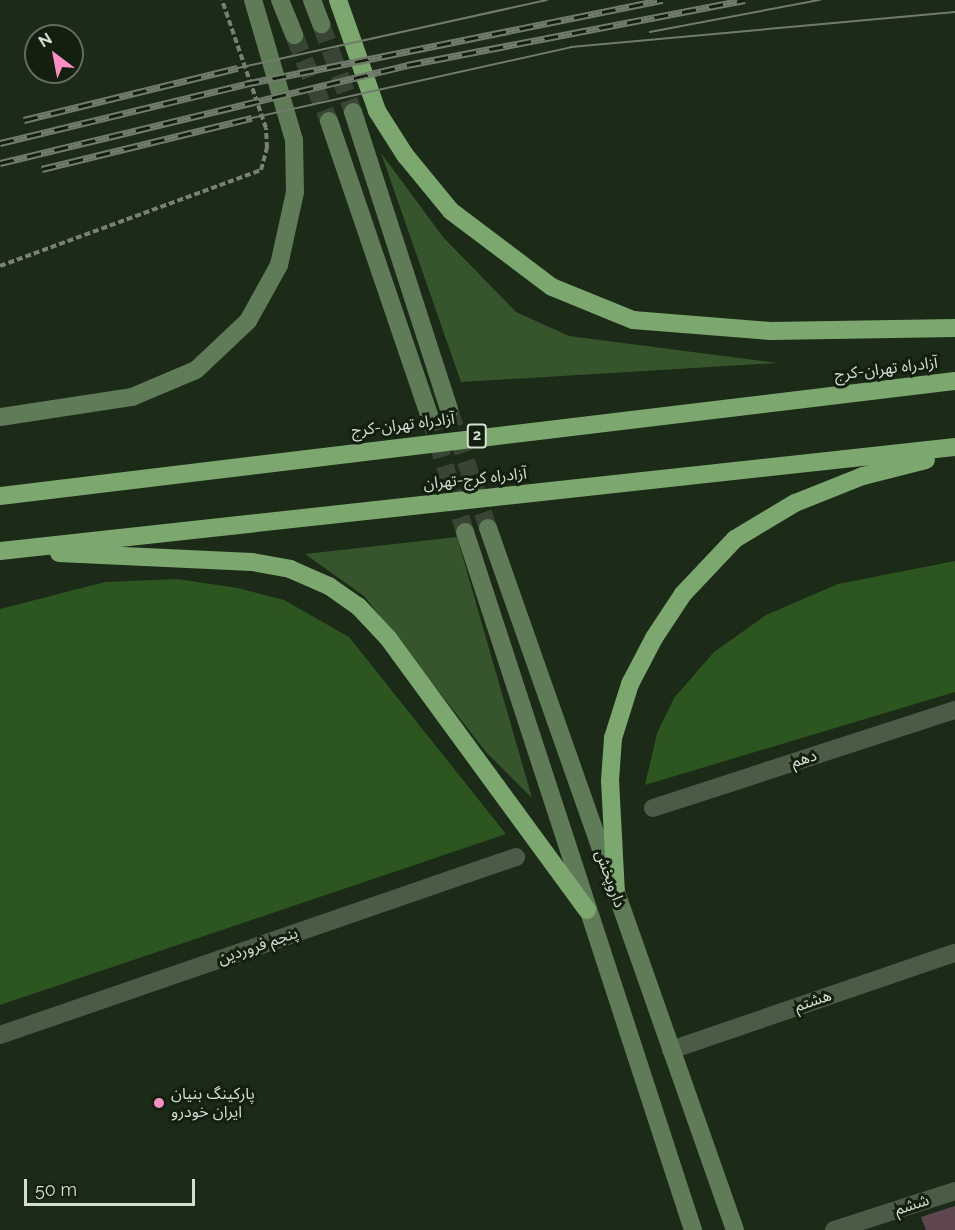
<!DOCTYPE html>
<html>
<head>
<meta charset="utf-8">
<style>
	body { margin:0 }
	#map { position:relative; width:955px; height:1230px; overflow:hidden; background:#1c2a18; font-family:Raleway,"Noto Sans Arabic",sans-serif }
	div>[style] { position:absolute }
	.green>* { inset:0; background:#36552c }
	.forest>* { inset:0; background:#2d5520 }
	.building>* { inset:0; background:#5f4651 }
	.secondary-tunnel>* { height:18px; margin-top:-9px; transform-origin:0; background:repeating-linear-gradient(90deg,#384534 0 18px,transparent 0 27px) }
	.path>* { height:4px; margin-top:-2px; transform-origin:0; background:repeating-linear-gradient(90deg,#778273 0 6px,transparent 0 9px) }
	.street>* { height:18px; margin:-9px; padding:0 9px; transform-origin:9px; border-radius:9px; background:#4b5c46 }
	.secondary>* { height:18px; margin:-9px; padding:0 9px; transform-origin:9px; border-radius:9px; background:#5f7b57 }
	.highway>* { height:18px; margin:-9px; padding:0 9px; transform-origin:9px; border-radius:9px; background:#7ca76f }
	.tram>* { height:1.5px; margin:-0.75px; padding:0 0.75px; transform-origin:0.75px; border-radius:0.75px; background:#717c6d }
	.rail>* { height:7px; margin-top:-3.5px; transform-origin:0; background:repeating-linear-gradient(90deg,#13200f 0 14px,#717c6d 0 28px); box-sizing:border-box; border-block:2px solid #717c6d }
	.dots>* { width:16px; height:16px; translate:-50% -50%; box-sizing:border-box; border:3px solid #13200f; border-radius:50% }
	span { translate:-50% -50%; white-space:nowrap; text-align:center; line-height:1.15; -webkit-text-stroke:6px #13200f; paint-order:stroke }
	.shield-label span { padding:2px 4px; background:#13200f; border:2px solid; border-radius:4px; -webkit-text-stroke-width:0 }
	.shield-label { font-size:15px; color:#d5ded2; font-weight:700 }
	.street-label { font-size:16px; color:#d5ded2 }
	.poi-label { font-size:16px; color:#d5ded2 }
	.left { translate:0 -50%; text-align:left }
	.north { position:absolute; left:24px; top:24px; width:60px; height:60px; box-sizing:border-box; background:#13200f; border:2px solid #616c5d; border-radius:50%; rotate:328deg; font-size:16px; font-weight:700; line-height:24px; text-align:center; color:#d5ded2 }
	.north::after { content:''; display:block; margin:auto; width:21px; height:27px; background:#fc8fc2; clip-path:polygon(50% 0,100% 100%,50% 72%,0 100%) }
	.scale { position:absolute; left:24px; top:1179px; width:171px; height:27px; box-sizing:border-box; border:3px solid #d5ded2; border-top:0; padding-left:8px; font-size:18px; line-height:21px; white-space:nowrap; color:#d5ded2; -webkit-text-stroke:4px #13200f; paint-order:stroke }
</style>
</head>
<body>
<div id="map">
	<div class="green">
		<div style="clip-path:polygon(381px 153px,443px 237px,516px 312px,569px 336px,778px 363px,461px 382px)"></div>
		<div style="clip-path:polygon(457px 537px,532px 798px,486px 752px,364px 596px,305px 554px)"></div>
	</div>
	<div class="forest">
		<div style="clip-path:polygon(955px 561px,955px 692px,645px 785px,657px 733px,674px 698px,714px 652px,766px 615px,838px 584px)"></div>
		<div style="clip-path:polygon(177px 579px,238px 588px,284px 600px,349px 637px,506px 834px,0 1005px,0 609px,105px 582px)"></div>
	</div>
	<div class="building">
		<div style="clip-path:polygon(955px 1206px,955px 1230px,926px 1230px,921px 1217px)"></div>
	</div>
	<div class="secondary-tunnel">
		<div style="left:321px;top:24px;width:94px;rotate:70deg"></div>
		<div style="left:294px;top:35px;width:93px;rotate:67.9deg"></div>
		<div style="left:449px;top:410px;width:124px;rotate:71.7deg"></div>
		<div style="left:429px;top:414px;width:123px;rotate:73deg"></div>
	</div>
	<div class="path">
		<div style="left:0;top:266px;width:278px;rotate:-20.2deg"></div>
		<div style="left:261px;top:170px;width:23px;rotate:-75deg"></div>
		<div style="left:267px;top:148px;width:20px;rotate:-93deg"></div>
		<div style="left:266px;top:128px;width:135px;rotate:-109deg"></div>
	</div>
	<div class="street">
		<div style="left:653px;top:808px;width:318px;rotate:-18deg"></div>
		<div style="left:0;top:1035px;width:546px;rotate:-19.03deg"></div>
		<div style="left:671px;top:1050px;width:300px;rotate:-18.9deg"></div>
		<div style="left:834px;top:1230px;width:127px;rotate:-17.9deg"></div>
	</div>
	<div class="secondary">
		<div style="left:280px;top:0;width:38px;rotate:68deg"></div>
		<div style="left:312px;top:0;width:26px;rotate:69deg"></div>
		<div style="left:353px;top:112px;width:313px;rotate:72.1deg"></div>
		<div style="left:329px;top:121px;width:310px;rotate:71.2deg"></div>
		<div style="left:0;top:417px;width:134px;rotate:-8.6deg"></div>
		<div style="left:132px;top:397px;width:69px;rotate:-22.9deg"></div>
		<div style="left:196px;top:370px;width:71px;rotate:-43.3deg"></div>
		<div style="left:248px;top:321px;width:64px;rotate:-61deg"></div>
		<div style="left:279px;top:265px;width:75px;rotate:-77.6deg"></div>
		<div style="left:295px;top:192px;width:52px;rotate:-91.1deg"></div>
		<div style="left:294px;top:140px;width:146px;rotate:-106.3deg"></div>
		<div style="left:488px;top:528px;width:744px;rotate:70.62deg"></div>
		<div style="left:465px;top:532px;width:734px;rotate:71.91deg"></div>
	</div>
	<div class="highway">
		<div style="left:338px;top:0;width:118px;rotate:70.6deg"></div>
		<div style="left:377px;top:111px;width:52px;rotate:57.5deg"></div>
		<div style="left:405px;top:155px;width:72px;rotate:50.6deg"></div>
		<div style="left:451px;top:211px;width:126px;rotate:37deg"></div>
		<div style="left:552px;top:287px;width:87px;rotate:22.2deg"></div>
		<div style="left:633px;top:320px;width:138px;rotate:4.6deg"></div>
		<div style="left:771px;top:331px;width:184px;rotate:-0.9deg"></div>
		<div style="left:0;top:496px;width:962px;rotate:-6.87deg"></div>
		<div style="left:0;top:551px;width:961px;rotate:-6.22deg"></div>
		<div style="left:59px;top:553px;width:193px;rotate:2.7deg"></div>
		<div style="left:252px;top:562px;width:39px;rotate:10deg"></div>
		<div style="left:290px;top:569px;width:43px;rotate:23.6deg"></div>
		<div style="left:329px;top:586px;width:35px;rotate:35deg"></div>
		<div style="left:358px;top:606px;width:44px;rotate:46.8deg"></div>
		<div style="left:388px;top:638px;width:337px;rotate:53.8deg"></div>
		<div style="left:616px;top:894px;width:113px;rotate:-93deg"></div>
		<div style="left:610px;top:781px;width:43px;rotate:-86deg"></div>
		<div style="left:613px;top:738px;width:57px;rotate:-72.5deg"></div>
		<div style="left:630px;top:684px;width:52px;rotate:-62.4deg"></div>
		<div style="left:654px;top:638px;width:53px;rotate:-56.6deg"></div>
		<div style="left:683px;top:594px;width:76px;rotate:-46.6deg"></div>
		<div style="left:735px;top:539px;width:70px;rotate:-31deg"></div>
		<div style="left:795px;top:503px;width:73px;rotate:-21.7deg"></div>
		<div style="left:863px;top:476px;width:65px;rotate:-14.3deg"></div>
	</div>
	<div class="tram">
		<div style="left:650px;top:32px;width:173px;rotate:-10.7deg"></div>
		<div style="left:238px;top:68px;width:316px;rotate:-12.4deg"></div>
		<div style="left:252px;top:118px;width:327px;rotate:-12.5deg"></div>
		<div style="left:571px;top:47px;width:386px;rotate:-5.2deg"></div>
	</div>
	<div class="rail">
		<div style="left:24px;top:120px;width:220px;rotate:-13.7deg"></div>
		<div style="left:0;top:143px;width:252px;rotate:-13.5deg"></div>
		<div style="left:245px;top:84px;width:426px;rotate:-11.4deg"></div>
		<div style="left:0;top:163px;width:419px;rotate:-13.5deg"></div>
		<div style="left:407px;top:65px;width:344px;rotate:-10.9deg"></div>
		<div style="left:42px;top:169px;width:216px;rotate:-13.7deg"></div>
	</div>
	<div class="dots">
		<div style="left:159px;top:1103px;background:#fc8fc2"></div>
	</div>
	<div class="shield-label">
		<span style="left:477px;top:436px">2</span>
	</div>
	<div class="street-label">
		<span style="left:886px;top:369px;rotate:-7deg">آزادراه تهران-کرج</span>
		<span style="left:403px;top:425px;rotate:-7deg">آزادراه تهران-کرج</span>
		<span style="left:475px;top:479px;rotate:-6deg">آزادراه کرج-تهران</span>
		<span style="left:804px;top:759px;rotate:-18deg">دهم</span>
		<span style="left:610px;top:879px;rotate:70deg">داروپخش</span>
		<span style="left:258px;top:946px;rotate:-19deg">پنجم فروردین</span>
		<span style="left:813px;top:1001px;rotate:-19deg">هشتم</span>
		<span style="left:912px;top:1205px;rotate:-18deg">ششم</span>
	</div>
	<div class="poi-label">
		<span class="left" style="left:171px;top:1103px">پارکینگ بنیان<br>ایران خودرو</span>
	</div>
	<div class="north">N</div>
	<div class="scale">50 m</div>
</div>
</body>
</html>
